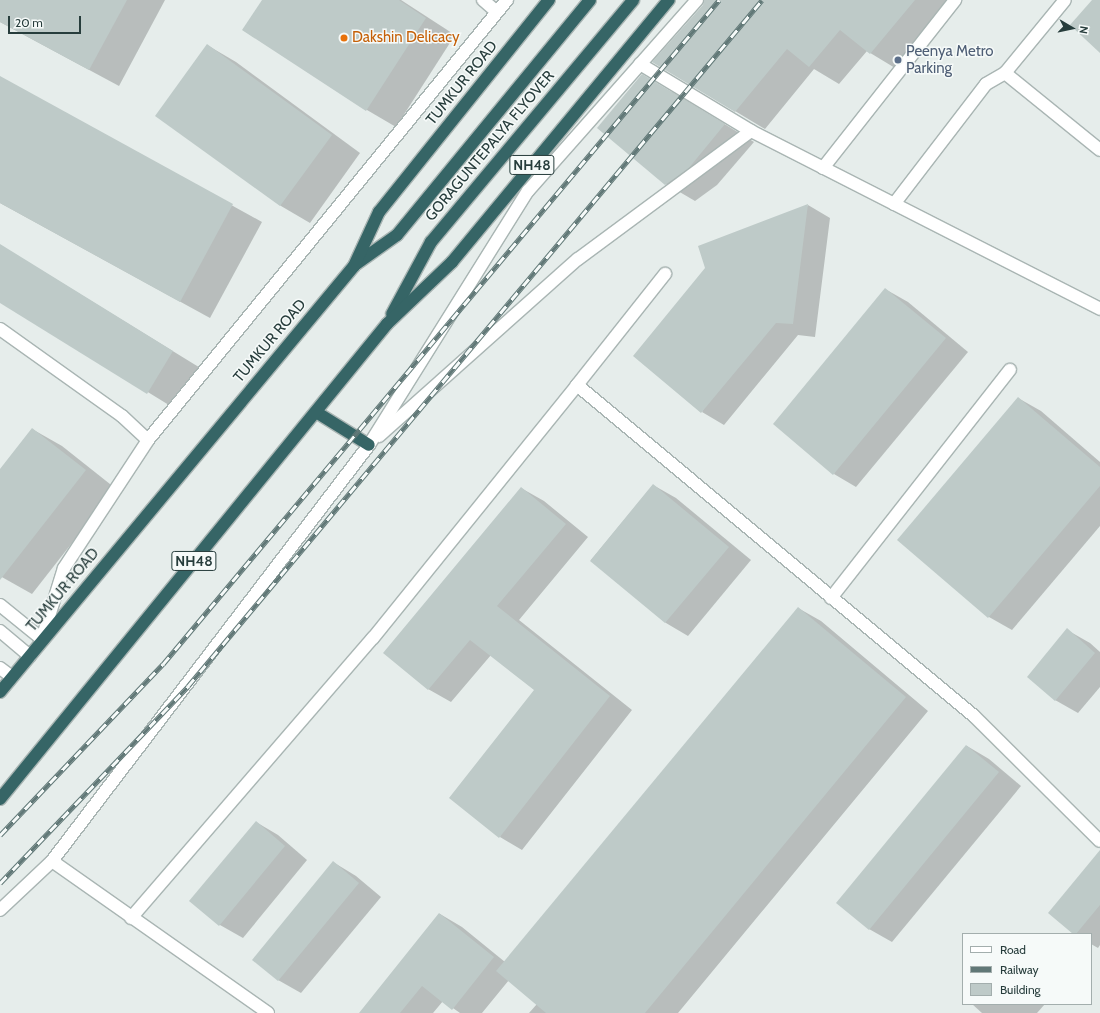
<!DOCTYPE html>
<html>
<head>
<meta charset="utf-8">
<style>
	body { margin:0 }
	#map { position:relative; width:1100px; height:1013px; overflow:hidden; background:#e6edeb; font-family:Cabin,sans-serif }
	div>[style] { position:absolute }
	.shadow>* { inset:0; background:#0003 }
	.building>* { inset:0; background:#becac8 }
	.roads { filter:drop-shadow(1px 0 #a9b5b3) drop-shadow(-1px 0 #a9b5b3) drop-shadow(0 1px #a9b5b3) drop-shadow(0 -1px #a9b5b3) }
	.lane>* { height:12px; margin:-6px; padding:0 6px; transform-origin:6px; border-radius:6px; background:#fff }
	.secondary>* { height:12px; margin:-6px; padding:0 6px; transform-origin:6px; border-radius:6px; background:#fff }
	.highway>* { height:12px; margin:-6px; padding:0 6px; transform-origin:6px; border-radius:6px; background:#366566 }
	.rail>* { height:4.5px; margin-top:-2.25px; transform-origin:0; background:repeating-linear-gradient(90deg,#f6faf9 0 9px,#617877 0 18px); box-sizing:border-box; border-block:1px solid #617877 }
	.dots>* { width:11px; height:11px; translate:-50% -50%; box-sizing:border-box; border:2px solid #f6faf9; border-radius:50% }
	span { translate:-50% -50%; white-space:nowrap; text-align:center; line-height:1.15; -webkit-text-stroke:3px #f6faf9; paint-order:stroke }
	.shield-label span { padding:1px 3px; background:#f6faf9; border:1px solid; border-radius:3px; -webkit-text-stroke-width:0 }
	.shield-label { font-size:14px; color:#273d3c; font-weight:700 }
	.food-label { font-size:15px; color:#c56008 }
	.left { translate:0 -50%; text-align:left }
	.service-label { font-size:15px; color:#4e5e75 }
	.street-label { font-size:15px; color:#273d3c }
	.legend { position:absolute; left:962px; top:933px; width:130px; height:72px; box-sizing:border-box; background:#f6faf9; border:1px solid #a3aead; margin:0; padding:5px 7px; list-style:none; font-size:12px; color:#273d3c }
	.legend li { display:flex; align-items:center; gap:8px; height:20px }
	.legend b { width:20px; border:1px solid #a3aead }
	.north { position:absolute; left:1052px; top:8px; width:40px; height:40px; -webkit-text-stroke:3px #f6faf9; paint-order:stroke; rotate:99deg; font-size:11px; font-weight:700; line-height:16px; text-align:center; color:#273d3c }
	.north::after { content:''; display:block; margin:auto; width:14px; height:18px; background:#273d3c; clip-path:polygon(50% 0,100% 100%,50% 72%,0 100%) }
	.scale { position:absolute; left:8px; top:16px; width:73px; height:18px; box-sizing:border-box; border:2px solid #273d3c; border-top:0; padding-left:5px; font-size:12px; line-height:14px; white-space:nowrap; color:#273d3c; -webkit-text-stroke:3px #f6faf9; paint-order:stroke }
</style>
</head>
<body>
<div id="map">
	<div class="shadow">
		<div style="clip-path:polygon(0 0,165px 0,119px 86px,0 22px)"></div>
		<div style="clip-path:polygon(263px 0,401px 0,455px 35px,396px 127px,367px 110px,243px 30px)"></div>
		<div style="clip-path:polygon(705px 0,959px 0,900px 71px,867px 51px,839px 84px,814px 69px,765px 129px,735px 111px,704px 5px)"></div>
		<div style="clip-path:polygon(207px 45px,236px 62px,360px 153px,310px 223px,281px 206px,157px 115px)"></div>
		<div style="clip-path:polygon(0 77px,262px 222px,210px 318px,0 203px)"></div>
		<div style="clip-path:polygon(672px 92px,754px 142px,717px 185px,695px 201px,666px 184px)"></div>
		<div style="clip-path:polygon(808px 205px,830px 218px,815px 337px,798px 335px,724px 425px,702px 412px)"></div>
		<div style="clip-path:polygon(0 245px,202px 369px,177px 410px,0 301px)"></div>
		<div style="clip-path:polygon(885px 289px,908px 302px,968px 352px,856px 487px,834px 474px)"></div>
		<div style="clip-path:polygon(1018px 398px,1041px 411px,1100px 462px,1100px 526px,1012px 630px,989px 617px,899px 540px)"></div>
		<div style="clip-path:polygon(32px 429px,62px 446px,115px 488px,32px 594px,0 576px,0 470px)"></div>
		<div style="clip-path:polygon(653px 485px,676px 498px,751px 560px,688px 636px,666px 623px,591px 560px)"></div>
		<div style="clip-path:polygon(521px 488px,544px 501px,588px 537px,519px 620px,632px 710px,522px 850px,500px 837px,535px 690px,491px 655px,451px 702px,428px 689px)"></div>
		<div style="clip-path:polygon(798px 608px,821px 621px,928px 711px,678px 1013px,529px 1013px,537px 1004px,509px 980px,482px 1013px,460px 1013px,443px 1001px,433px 1013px,360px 1013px,440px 914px,462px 927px,505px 962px)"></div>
		<div style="clip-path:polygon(1067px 630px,1090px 643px,1100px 652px,1100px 687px,1078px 713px,1055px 700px)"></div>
		<div style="clip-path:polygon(967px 746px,989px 759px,1021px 786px,892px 942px,869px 929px)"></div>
		<div style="clip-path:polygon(256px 822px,278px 835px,307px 860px,243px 938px,220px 925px,191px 901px)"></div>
		<div style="clip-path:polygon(333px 862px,356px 876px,381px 897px,301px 993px,278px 980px)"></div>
		<div style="clip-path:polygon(1100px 869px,1100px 945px,1098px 948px,1091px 944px,1091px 934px,1074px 934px)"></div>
		<div style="clip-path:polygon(972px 1004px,1045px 1004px,1037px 1013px,982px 1013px)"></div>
	</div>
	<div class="building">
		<div style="clip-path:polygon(0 0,127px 0,89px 70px,0 22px)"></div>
		<div style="clip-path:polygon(262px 0,399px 0,426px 18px,366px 111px,242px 30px)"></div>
		<div style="clip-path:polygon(704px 0,915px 0,870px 54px,840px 30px,809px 67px,787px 49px,735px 112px,652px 62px,703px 5px)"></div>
		<div style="clip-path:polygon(1092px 0,1100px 0,1100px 53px,1070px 25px)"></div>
		<div style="clip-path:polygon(207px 44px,332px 135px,280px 206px,155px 116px)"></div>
		<div style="clip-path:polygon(642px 74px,725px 124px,688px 169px,665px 185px,597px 128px)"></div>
		<div style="clip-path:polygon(0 76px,233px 204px,180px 302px,0 203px)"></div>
		<div style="clip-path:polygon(808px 204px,793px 324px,776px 323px,701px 413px,633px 356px,705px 268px,698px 246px)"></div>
		<div style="clip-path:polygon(0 244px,173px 351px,147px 394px,0 303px)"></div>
		<div style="clip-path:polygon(885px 288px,946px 338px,833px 475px,773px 424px)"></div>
		<div style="clip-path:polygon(1018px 397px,1100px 467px,1100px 486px,988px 618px,897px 540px)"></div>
		<div style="clip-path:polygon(32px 428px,86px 470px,0 580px,0 469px)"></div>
		<div style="clip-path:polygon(653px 484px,729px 547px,665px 623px,590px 561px)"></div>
		<div style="clip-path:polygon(521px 487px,566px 524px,497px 606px,610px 696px,499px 838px,449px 798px,534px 690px,470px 640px,428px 690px,383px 653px)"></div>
		<div style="clip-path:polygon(798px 607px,906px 697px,645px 1013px,546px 1013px,496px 971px)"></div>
		<div style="clip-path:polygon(1067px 628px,1095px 653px,1055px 701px,1027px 677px)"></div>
		<div style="clip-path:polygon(966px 745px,999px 772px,869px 930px,836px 903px)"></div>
		<div style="clip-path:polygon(256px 821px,285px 846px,219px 926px,189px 901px)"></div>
		<div style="clip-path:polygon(1100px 850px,1100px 905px,1076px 934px,1073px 934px,1048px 913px)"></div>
		<div style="clip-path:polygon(333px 861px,359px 883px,278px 981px,252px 960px)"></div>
		<div style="clip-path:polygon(439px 913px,494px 957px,452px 1010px,422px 986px,400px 1013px,359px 1013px)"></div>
	</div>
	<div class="roads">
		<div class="lane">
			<div style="left:1005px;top:73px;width:122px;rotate:39deg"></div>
			<div style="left:823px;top:168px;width:214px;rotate:-51.8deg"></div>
			<div style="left:894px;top:204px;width:151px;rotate:-52.5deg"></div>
			<div style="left:986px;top:84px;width:22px;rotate:-30deg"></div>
			<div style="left:1005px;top:73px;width:94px;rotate:-50.6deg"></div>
			<div style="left:0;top:329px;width:150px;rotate:35.5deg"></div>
			<div style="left:122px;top:416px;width:35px;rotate:43deg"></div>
			<div style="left:577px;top:385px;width:142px;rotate:-51.6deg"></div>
			<div style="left:831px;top:598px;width:290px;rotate:-51.9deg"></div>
			<div style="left:0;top:668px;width:15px;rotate:37deg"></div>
			<div style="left:52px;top:861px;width:264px;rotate:35.1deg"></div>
			<div style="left:131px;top:918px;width:370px;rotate:-49.2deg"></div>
			<div style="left:373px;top:638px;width:325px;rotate:-51.1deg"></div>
			<div style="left:577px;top:385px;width:517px;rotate:39.82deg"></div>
			<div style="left:974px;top:716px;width:177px;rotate:44.8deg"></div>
		</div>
		<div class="secondary">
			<div style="left:483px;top:0;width:18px;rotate:41deg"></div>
			<div style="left:640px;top:64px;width:130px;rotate:31.1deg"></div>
			<div style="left:751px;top:131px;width:392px;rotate:27deg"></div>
			<div style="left:379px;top:436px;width:266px;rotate:-41.7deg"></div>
			<div style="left:578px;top:259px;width:215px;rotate:-36.5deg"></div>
			<div style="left:0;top:605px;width:54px;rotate:39deg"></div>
			<div style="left:42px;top:639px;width:74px;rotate:-72.8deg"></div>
			<div style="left:64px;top:568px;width:153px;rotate:-56.7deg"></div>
			<div style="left:148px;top:440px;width:568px;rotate:-50.79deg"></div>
			<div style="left:0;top:631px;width:39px;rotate:40deg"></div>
			<div style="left:0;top:910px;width:71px;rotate:-43.3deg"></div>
			<div style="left:52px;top:861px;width:523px;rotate:-52.69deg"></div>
			<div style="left:369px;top:445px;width:300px;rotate:-58deg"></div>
			<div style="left:528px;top:191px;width:255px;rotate:-48.5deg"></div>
		</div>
		<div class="highway">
			<div style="left:356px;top:264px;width:50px;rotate:-35.3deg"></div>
			<div style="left:397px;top:235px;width:304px;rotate:-50.6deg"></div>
			<div style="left:392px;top:314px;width:82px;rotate:-61.6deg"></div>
			<div style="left:431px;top:242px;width:315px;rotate:-50.1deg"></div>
			<div style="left:316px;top:412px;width:62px;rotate:31.9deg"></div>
			<div style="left:0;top:692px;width:554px;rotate:-50.27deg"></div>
			<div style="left:354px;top:266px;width:60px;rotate:-65.2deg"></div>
			<div style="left:379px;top:212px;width:272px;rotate:-51.3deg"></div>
			<div style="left:0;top:799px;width:613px;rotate:-50.83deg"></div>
			<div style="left:387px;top:324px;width:90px;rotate:-43.6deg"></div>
			<div style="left:452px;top:262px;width:340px;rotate:-50.4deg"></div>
		</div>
	</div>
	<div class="rail">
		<div style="left:0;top:835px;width:236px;rotate:-46.4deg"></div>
		<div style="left:163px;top:664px;width:866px;rotate:-50.06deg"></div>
		<div style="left:0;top:883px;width:272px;rotate:-46.3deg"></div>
		<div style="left:188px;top:686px;width:894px;rotate:-50.08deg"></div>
	</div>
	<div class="dots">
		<div style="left:344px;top:38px;background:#e8710a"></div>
		<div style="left:898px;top:60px;background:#5c6f8a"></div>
	</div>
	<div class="shield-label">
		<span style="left:532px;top:165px">NH48</span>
		<span style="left:194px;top:561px">NH48</span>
	</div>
	<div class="food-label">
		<span class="left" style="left:352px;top:38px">Dakshin Delicacy</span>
	</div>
	<div class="service-label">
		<span class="left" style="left:906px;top:60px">Peenya Metro<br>Parking</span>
	</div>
	<div class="street-label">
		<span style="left:462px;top:83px;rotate:-51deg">TUMKUR ROAD</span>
		<span style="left:490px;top:146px;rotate:-50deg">GORAGUNTEPALYA FLYOVER</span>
		<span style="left:270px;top:341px;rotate:-50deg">TUMKUR ROAD</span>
		<span style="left:63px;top:590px;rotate:-50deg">TUMKUR ROAD</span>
	</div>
	<ul class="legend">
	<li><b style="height:5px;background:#fff"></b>Road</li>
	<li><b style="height:5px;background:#617877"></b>Railway</li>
	<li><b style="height:11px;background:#becac8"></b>Building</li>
	</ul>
	<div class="north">N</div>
	<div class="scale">20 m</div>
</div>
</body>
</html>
